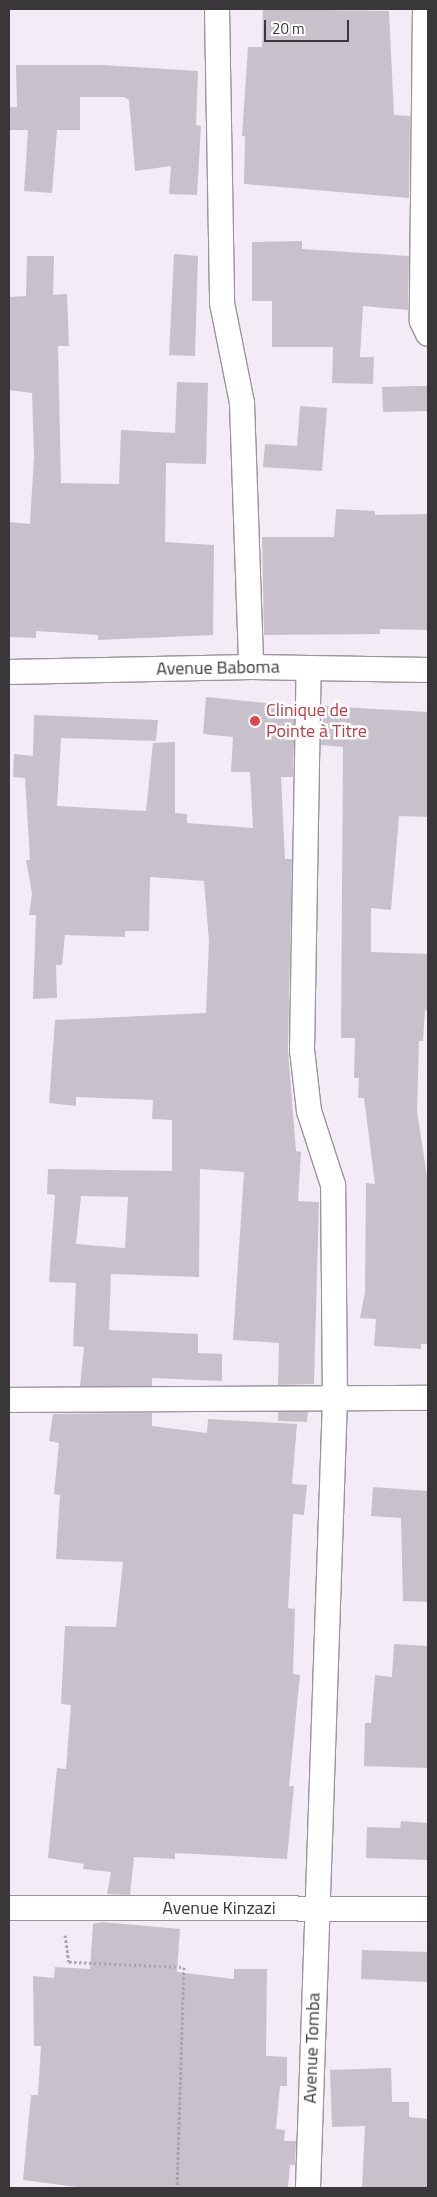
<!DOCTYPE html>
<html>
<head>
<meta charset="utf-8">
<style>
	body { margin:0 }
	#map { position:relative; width:437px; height:2197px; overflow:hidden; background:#f3ecf6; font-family:"Titillium Web",sans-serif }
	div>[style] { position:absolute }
	.building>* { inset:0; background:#c8c1cb }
	.path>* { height:3px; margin-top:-1.5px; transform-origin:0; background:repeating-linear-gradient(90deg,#aaa5ac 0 2.5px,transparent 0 5px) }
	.roads { filter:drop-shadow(1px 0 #9a949d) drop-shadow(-1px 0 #9a949d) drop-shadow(0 1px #9a949d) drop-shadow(0 -1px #9a949d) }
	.street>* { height:24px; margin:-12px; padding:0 12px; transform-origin:12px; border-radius:12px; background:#fff }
	.dots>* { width:14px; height:14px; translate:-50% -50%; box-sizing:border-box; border:2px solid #fff; border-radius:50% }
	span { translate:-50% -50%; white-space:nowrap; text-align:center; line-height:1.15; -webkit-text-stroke:5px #fff; paint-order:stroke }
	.street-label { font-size:18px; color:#3a373b }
	.health-label { font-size:18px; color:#be3a42 }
	.left { translate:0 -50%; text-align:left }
	.frame { position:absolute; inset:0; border:10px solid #3a373b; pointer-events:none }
	.scale { position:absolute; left:264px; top:20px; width:85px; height:22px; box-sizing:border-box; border:2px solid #3a373b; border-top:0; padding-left:6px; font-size:15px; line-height:18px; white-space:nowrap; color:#3a373b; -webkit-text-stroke:4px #fff; paint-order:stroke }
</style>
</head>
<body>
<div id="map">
	<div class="building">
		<div style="clip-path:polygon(263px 9px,389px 11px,394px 115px,410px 116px,409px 198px,244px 184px,245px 136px,242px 136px,248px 47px,262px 47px)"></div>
		<div style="clip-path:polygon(16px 65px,103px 65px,198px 71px,196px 125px,201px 126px,197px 195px,169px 194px,171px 166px,135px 171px,129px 100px,124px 97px,80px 97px,80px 130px,57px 130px,52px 193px,24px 191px,28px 130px,9px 130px,9px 107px,17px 107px)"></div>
		<div style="clip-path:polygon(302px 241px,302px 249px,409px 256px,408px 310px,363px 306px,360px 357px,374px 357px,373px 384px,332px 383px,333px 347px,272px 347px,272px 301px,252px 301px,252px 242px)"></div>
		<div style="clip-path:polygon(174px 254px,198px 256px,195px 356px,169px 355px)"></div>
		<div style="clip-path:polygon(27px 256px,54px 256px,53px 295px,67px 294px,69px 346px,58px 346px,61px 483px,119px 484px,121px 430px,175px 433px,177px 382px,208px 383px,206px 464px,166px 463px,165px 542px,214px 545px,213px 635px,98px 640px,98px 635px,36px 631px,36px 638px,9px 637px,9px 522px,30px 524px,34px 456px,32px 393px,9px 390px,9px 297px,26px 296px)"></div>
		<div style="clip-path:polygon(415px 386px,428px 386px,428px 411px,383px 412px,382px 387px)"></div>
		<div style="clip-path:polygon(300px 406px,327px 408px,322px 471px,263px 467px,265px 444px,297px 446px)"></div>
		<div style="clip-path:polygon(336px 509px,375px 511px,375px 515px,427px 514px,428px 630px,380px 629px,380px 634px,264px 635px,262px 537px,334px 537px)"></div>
		<div style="clip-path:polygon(evenodd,206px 697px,295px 706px,293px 777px,281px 777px,285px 859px,292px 859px,288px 1050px,296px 1151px,301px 1152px,298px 1201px,319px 1202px,314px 1384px,278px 1385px,279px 1343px,233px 1340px,244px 1172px,200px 1169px,199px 1277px,111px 1274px,109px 1330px,198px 1334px,198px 1353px,222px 1354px,222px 1381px,152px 1378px,152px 1386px,80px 1386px,84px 1347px,73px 1346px,76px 1283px,49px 1282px,55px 1195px,47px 1194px,48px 1169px,172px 1171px,172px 1120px,152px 1119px,153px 1100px,76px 1097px,76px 1106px,49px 1103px,55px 1020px,206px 1013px,209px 941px,204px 881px,150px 877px,149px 931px,125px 931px,125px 937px,65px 935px,62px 965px,56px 965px,57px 998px,33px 999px,36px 915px,29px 915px,32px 893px,26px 860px,30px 860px,25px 778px,13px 777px,14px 754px,33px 756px,34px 715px,158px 720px,156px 741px,61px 738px,57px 806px,146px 811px,153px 743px,175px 742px,175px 813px,187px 814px,187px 823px,253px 828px,250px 772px,231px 772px,233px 737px,203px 734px,206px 697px,81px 1196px,128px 1197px,125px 1248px,76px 1244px,81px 1196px)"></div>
		<div style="clip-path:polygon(324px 706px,428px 712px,428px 817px,399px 816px,391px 910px,371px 908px,371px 952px,428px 954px,428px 1011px,425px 1010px,423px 1041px,419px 1041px,417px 1111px,428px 1183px,428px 1344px,421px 1344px,421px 1349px,374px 1346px,376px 1319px,360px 1318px,365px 1292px,366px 1183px,375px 1184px,364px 1098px,358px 1098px,359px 1078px,354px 1078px,355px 1038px,341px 1038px,343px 747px,321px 745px)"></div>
		<div style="clip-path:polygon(278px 1412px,308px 1412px,307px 1422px,278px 1421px)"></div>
		<div style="clip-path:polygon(152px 1413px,152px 1426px,207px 1433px,208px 1419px,297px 1424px,292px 1484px,307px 1485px,304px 1515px,293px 1514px,288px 1608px,295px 1609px,293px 1674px,300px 1675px,289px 1786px,294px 1786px,287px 1859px,175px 1853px,175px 1859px,134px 1857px,130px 1895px,107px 1894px,111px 1872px,83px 1869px,84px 1864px,48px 1858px,57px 1768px,66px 1769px,71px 1705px,61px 1704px,65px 1626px,116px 1627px,123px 1562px,56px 1559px,60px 1495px,54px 1494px,59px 1443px,49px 1441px,53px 1414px)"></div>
		<div style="clip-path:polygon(373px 1487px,428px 1491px,428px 1602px,403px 1601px,401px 1518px,371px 1516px)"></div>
		<div style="clip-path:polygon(394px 1644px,428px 1646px,428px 1768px,364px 1766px,365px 1723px,371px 1723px,375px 1675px,392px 1677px)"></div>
		<div style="clip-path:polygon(401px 1821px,428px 1823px,428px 1860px,366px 1858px,367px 1827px,400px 1828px)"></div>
		<div style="clip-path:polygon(102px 1922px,180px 1929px,177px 1972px,234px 1979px,234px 1969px,267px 1969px,266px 2056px,287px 2057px,287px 2086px,280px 2086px,276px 2129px,285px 2130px,284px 2141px,296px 2141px,295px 2165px,290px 2165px,288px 2188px,84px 2188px,23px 2180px,31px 2095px,38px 2095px,41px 2046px,34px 2046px,33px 1976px,54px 1978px,55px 1967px,90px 1969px,93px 1924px)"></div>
		<div style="clip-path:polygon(362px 1950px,428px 1952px,428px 1982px,361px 1979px)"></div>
		<div style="clip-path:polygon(391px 2068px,392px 2102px,409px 2102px,409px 2117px,428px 2119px,428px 2188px,362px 2188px,365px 2126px,332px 2127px,330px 2070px)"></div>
	</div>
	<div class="path">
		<div style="left:65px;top:1935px;width:27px;rotate:82deg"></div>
		<div style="left:69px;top:1962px;width:115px;rotate:2.5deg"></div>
		<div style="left:184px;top:1967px;width:221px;rotate:91.8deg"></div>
	</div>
	<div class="roads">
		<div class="street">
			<div style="left:217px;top:9px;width:294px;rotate:89deg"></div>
			<div style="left:222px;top:303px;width:102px;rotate:78.7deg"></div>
			<div style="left:242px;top:403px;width:264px;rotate:88deg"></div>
			<div style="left:425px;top:9px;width:312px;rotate:90.6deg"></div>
			<div style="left:422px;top:321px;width:14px;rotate:65deg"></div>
			<div style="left:9px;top:672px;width:242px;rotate:-1.2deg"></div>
			<div style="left:251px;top:667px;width:177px;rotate:1deg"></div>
			<div style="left:9px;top:1400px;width:419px;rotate:-0.3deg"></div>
			<div style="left:9px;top:1908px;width:419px;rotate:0.1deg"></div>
			<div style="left:308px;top:2188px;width:787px;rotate:-88.04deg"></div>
			<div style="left:335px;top:1401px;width:216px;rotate:-90.5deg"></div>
			<div style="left:333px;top:1185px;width:78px;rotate:-108deg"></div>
			<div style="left:309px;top:1111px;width:61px;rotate:-96.5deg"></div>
			<div style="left:302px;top:1050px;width:382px;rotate:-89deg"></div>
		</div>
	</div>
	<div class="dots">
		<div style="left:255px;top:721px;background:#e0444e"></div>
	</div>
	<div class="street-label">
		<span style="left:218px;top:668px;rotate:-1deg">Avenue Baboma</span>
		<span style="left:219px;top:1908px">Avenue Kinzazi</span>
		<span style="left:312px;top:2048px;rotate:-88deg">Avenue Tomba</span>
	</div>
	<div class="health-label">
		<span class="left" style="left:266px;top:721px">Clinique de<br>Pointe à Titre</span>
	</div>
	<div class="frame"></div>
	<div class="scale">20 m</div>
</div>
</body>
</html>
